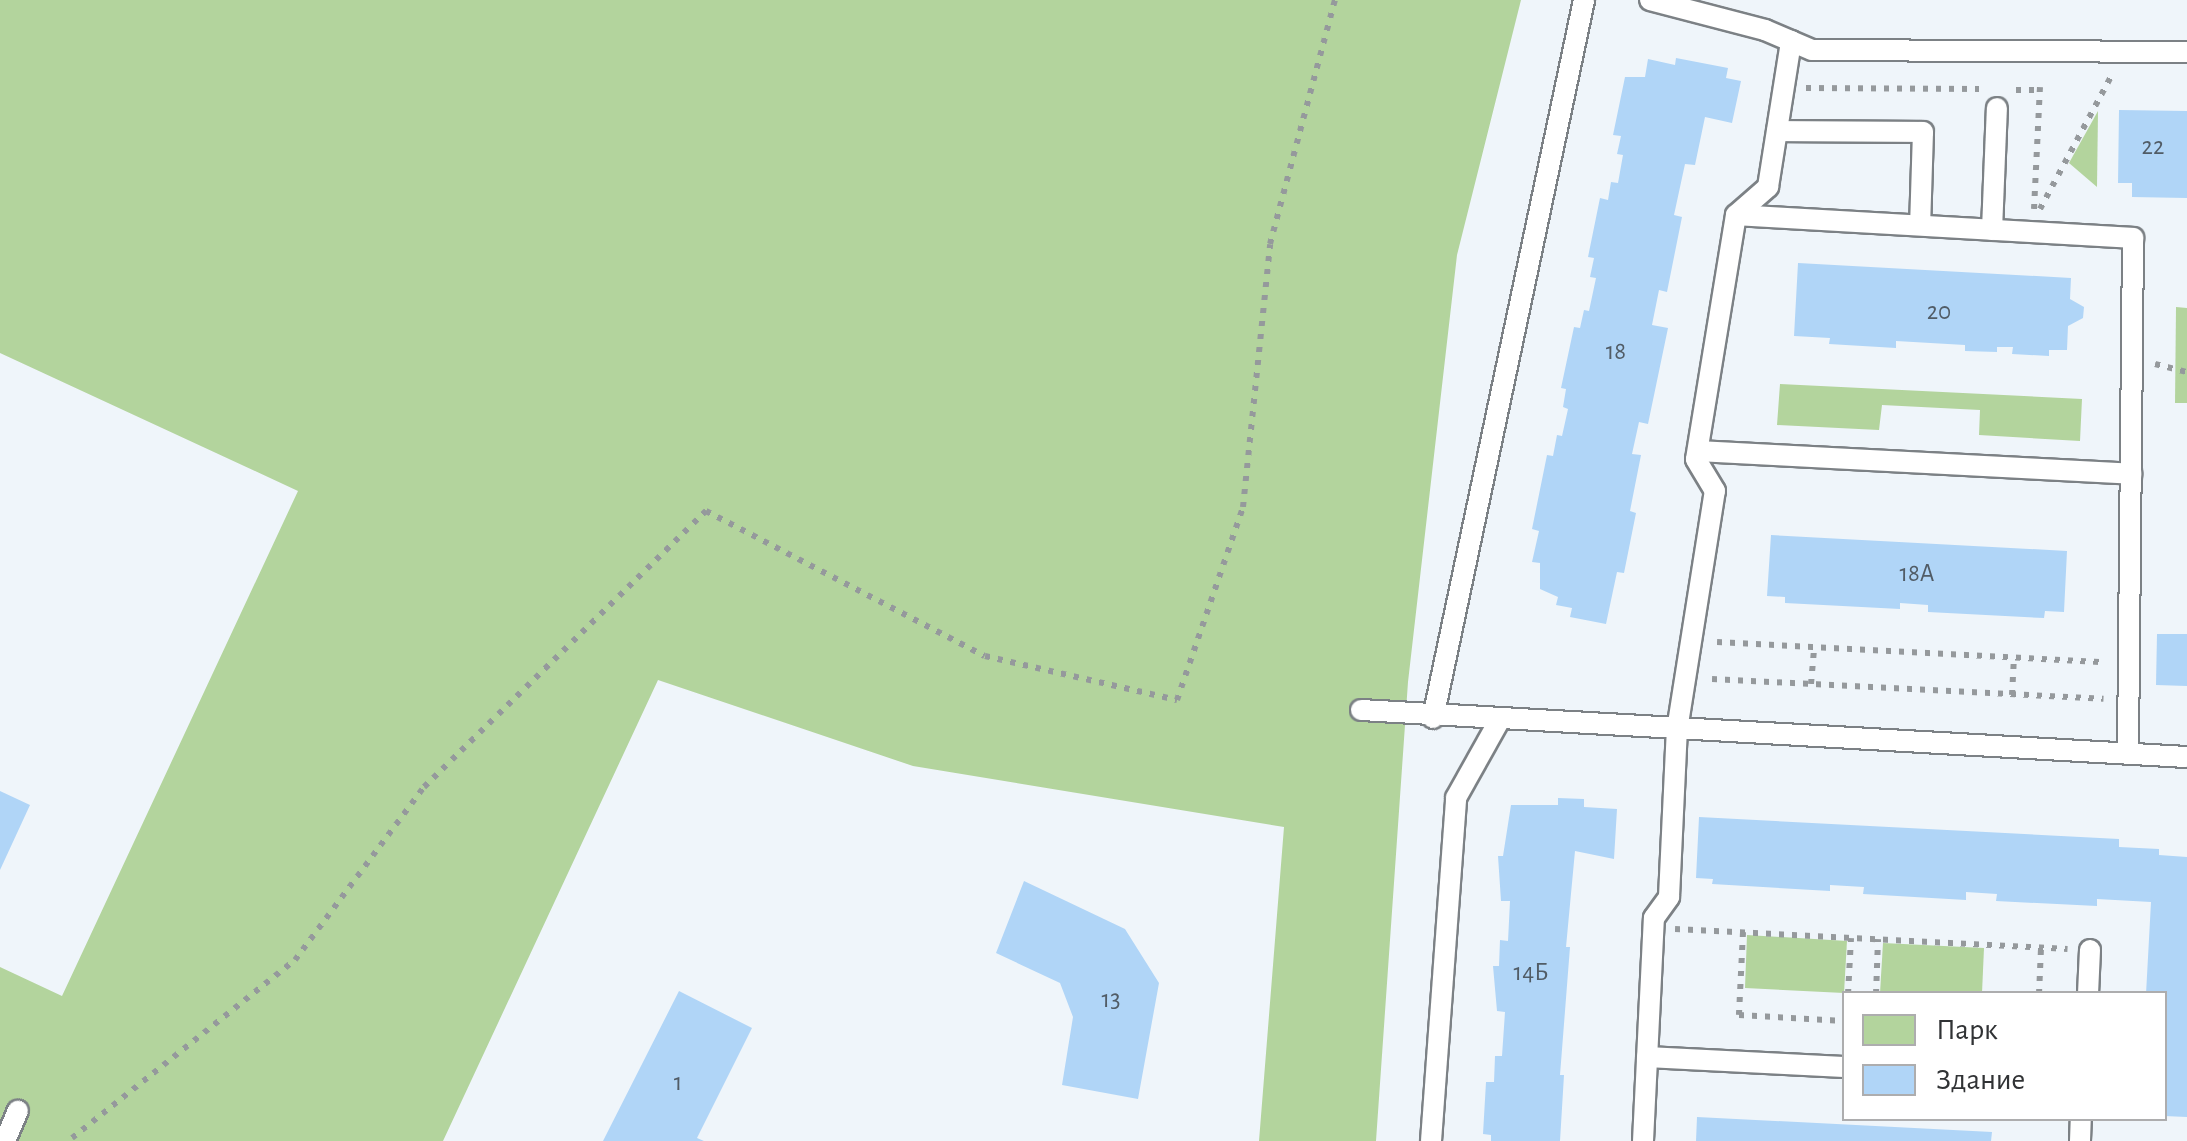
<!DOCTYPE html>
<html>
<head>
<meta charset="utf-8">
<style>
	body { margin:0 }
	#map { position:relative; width:2187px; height:1141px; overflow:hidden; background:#eff5fa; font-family:"Alegreya Sans",sans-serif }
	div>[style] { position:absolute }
	.green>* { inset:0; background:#b3d49d }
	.building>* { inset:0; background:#b0d5f7 }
	.path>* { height:6px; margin-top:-3px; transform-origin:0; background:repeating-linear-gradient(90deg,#95999c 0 5px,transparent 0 13px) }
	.roads { filter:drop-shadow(2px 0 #7c8185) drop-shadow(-2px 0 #7c8185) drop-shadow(0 2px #7c8185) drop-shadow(0 -2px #7c8185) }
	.lane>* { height:20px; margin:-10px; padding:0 10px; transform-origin:10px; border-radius:10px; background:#fff }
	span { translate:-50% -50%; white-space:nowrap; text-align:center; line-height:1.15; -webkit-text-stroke:10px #fff; paint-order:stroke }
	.number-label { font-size:25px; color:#515c66 }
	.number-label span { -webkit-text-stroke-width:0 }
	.legend { position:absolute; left:1842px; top:991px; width:325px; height:130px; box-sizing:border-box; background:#fff; border:2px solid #adadae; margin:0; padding:12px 18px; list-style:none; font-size:30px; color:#313335 }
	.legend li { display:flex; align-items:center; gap:20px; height:50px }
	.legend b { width:50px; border:2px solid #adadae }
</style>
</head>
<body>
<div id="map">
	<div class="green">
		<div style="clip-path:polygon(0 0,1521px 0,1457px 255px,1408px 682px,1376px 1141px,1259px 1141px,1284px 827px,913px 766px,658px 680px,443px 1141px,0 1141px,0 967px,62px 996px,298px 491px,0 353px)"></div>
		<div style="clip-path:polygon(2098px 111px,2097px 187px,2069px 163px)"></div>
		<div style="clip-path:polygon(2176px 307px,2187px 308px,2187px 403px,2175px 403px)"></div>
		<div style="clip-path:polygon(1780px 384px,2082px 399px,2080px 441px,1979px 435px,1980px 410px,1882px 405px,1879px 430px,1777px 425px)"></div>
		<div style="clip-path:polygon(1747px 935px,1847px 941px,1844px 993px,1745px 988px)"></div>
		<div style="clip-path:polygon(1883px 943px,1984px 948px,1982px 993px,1880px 993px)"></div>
	</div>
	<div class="building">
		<div style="clip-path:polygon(1676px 58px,1728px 68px,1726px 78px,1741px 81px,1732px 123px,1705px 117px,1695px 165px,1685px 164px,1674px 215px,1682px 217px,1667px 292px,1659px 290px,1652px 325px,1668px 328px,1648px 424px,1639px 422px,1632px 454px,1641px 455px,1630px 511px,1636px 513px,1624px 573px,1617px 572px,1606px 624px,1570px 617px,1572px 608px,1556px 605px,1558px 597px,1540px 589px,1540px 563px,1532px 562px,1539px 531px,1532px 529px,1547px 455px,1553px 456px,1557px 435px,1562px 436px,1568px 409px,1563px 407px,1566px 389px,1561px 388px,1574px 327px,1580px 328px,1584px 310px,1589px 311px,1596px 278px,1590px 277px,1594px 258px,1588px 257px,1600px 198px,1608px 200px,1611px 182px,1618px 183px,1623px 155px,1617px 154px,1621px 136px,1613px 135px,1625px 77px,1645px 77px,1648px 59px,1675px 65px)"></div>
		<div style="clip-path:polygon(2119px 110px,2187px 111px,2187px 198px,2132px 197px,2132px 183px,2118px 183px)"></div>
		<div style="clip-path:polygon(1798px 263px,2071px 278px,2070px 299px,2084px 307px,2083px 318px,2068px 326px,2067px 350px,2049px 350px,2049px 356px,2012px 354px,2013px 347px,1997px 347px,1997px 352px,1965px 351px,1965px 345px,1896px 341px,1896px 348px,1829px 344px,1830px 338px,1794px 336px)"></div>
		<div style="clip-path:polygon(1771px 535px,2067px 551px,2064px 612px,2045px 611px,2044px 618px,1928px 612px,1928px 605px,1900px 603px,1900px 609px,1785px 603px,1785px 597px,1767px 596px)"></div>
		<div style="clip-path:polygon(2157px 634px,2187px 634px,2187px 686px,2156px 685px)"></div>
		<div style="clip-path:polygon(0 791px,30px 805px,0 870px)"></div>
		<div style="clip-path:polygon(1558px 798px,1584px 799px,1584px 807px,1617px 809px,1614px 859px,1575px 851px,1566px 947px,1570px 947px,1560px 1075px,1564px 1075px,1560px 1141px,1491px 1141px,1491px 1135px,1483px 1134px,1486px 1082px,1494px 1082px,1495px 1056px,1502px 1056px,1505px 1012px,1497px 1011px,1493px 966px,1499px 966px,1500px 940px,1508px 941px,1510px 901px,1501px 901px,1498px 856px,1503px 856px,1511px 805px,1558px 805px)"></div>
		<div style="clip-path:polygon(1699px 817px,2119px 839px,2119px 847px,2159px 849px,2159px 855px,2187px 857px,2187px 1117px,2164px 1116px,2164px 994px,2146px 994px,2151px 902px,2097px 899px,2097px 906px,1996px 901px,1997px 894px,1966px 892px,1966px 900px,1863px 894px,1864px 887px,1830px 885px,1830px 891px,1712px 884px,1713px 879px,1696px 878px)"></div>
		<div style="clip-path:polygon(1024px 881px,1125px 929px,1159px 983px,1138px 1099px,1062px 1085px,1073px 1017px,1060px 983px,996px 953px)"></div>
		<div style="clip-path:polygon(679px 991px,752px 1028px,697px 1138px,704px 1141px,603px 1141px)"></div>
		<div style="clip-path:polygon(1697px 1117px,1992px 1132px,1991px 1141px,1696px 1141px)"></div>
	</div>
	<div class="path">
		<div style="left:1806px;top:88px;width:173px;rotate:0.3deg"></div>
		<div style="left:2016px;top:90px;width:24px"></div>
		<div style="left:2034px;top:209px;width:122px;rotate:-87.2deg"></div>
		<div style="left:2040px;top:209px;width:152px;rotate:-61.8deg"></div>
		<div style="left:2155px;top:364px;width:33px;rotate:14deg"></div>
		<div style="left:1717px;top:642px;width:388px;rotate:3deg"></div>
		<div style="left:1712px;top:679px;width:392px;rotate:2.9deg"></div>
		<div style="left:1811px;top:684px;width:37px;rotate:-85deg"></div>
		<div style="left:2012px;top:695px;width:38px;rotate:-87deg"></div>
		<div style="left:1675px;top:929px;width:393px;rotate:2.9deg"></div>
		<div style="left:1743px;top:932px;width:83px;rotate:92.8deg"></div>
		<div style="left:1739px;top:1015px;width:105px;rotate:3.3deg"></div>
		<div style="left:1848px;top:994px;width:56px;rotate:-86.9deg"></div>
		<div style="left:1876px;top:994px;width:55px;rotate:-87.9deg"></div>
		<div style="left:2039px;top:994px;width:46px;rotate:-87.5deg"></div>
		<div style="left:72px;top:1138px;width:285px;rotate:-38.6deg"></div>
		<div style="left:295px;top:960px;width:216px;rotate:-53.3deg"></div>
		<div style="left:424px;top:787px;width:395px;rotate:-44.4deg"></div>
		<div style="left:706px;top:511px;width:314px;rotate:27.5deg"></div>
		<div style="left:985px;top:656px;width:197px;rotate:12.9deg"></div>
		<div style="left:1177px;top:700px;width:204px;rotate:-71.1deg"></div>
		<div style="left:1243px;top:507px;width:264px;rotate:-84.1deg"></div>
		<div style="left:1270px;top:244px;width:253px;rotate:-75.1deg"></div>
	</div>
	<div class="roads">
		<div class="lane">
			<div style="left:1650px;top:0;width:119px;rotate:14.6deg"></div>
			<div style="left:1765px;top:30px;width:51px;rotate:23.1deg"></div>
			<div style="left:1812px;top:50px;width:375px;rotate:0.3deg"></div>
			<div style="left:1777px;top:131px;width:146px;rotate:0.4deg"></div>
			<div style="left:1923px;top:132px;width:93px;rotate:91.8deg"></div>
			<div style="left:1736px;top:215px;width:398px;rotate:3.3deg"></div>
			<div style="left:2133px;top:238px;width:516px;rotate:90.56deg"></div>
			<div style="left:1992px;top:230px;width:122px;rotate:-87.7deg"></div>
			<div style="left:1698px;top:451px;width:434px;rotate:3deg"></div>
			<div style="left:1361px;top:710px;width:827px;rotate:3.26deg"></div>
			<div style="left:1433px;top:718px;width:734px;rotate:-78.12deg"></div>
			<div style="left:2088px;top:994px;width:44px;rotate:-87.4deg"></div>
			<div style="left:1647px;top:1057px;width:197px;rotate:2.9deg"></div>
			<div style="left:5px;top:1141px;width:33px;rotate:-67deg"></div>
			<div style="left:1431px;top:1141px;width:344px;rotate:-85.8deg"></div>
			<div style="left:1456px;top:798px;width:88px;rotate:-60.8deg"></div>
			<div style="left:1643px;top:1141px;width:223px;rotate:-87.2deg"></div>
			<div style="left:1654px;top:918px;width:26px;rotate:-54deg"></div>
			<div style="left:1669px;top:897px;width:167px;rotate:-87.3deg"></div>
			<div style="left:1677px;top:730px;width:242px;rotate:-81deg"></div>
			<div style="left:1715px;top:491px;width:37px;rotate:-121deg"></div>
			<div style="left:1696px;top:459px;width:247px;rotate:-80.7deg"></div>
			<div style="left:1736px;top:215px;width:43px;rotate:-41.2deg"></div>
			<div style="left:1768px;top:187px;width:148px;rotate:-81deg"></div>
			<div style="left:2080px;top:1141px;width:23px;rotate:-88deg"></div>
		</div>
	</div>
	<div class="number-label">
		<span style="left:2153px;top:147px">22</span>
		<span style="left:1939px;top:312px">20</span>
		<span style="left:1616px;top:352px">18</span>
		<span style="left:1917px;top:574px">18А</span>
		<span style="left:1531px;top:973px">14Б</span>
		<span style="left:1111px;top:1000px">13</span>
		<span style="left:678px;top:1083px">1</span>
	</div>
	<ul class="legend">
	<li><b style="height:28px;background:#b3d49d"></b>Парк</li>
	<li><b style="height:28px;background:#b0d5f7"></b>Здание</li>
	</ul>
</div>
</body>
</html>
